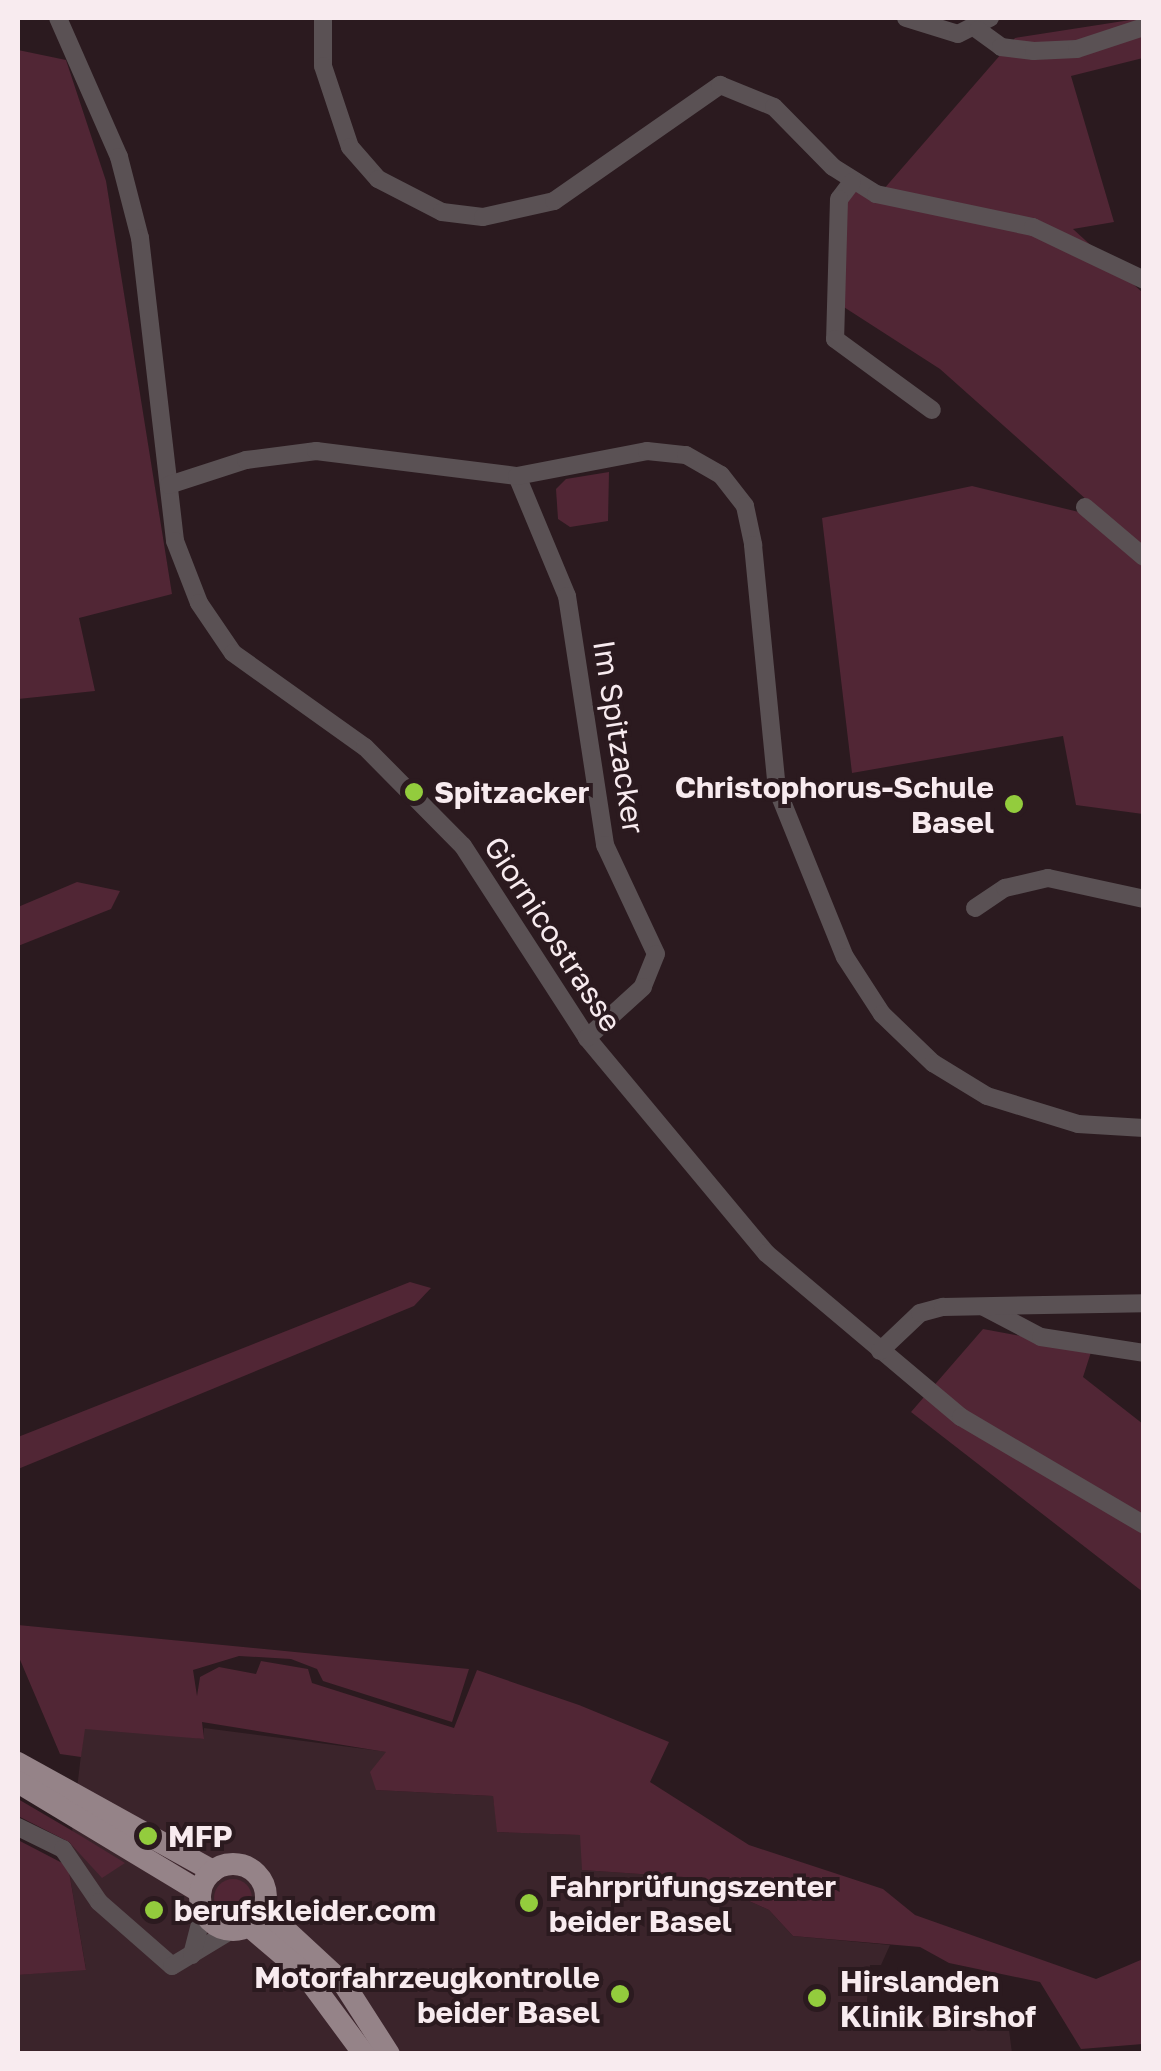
<!DOCTYPE html>
<html>
<head>
<meta charset="utf-8">
<style>
	body { margin:0 }
	#map { position:relative; width:1161px; height:2071px; overflow:hidden; background:#2b1a1f; font-family:"Golos Text",sans-serif }
	div>[style] { position:absolute }
	.built>* { inset:0; background:#3b242b }
	.green>* { inset:0; background:#512635 }
	.round { border-radius:50% }
	.minor>* { height:18px; margin:-9px; padding:0 9px; transform-origin:9px; border-radius:9px; background:#5a5154 }
	.major>* { height:22px; margin:-11px; padding:0 11px; transform-origin:11px; border-radius:11px; background:#958388 }
	.major>.ring { margin:-11px; padding:0; box-sizing:content-box; background:none; border:22px solid #958388; border-radius:50% }
	.dots>* { width:28px; height:28px; translate:-50% -50%; box-sizing:border-box; border:5px solid #2b1a1f; border-radius:50% }
	span { translate:-50% -50%; white-space:nowrap; text-align:center; line-height:1.15; -webkit-text-stroke:8px #2b1a1f; paint-order:stroke }
	.street-label { font-size:30px; color:#f8ebef }
	.poi-label { font-size:30px; color:#f8ebef; font-weight:700 }
	.right { translate:-100% -50%; text-align:right }
	.left { translate:0 -50%; text-align:left }
	.frame { position:absolute; inset:0; border:20px solid #f8ebef; pointer-events:none }
</style>
</head>
<body>
<div id="map">
	<div class="built">
		<div style="clip-path:polygon(118px 1727px,203px 1739px,204px 1728px,388px 1752px,377px 1790px,493px 1796px,498px 1832px,581px 1835px,583px 1870px,698px 1878px,769px 1910px,793px 1936px,890px 1945px,881px 1965px,870px 1965px,865px 2025px,915px 2029px,936px 2007px,954px 2010px,1009px 2030px,1012px 2053px,18px 2054px,18px 1975px,86px 1969px,68px 1866px,84px 1729px)"></div>
	</div>
	<div class="green">
		<div style="clip-path:polygon(1143px 18px,1143px 58px,1071px 76px,1114px 222px,1073px 229px,1143px 293px,1143px 550px,940px 369px,836px 302px,839px 199px,852px 182px,883px 190px,1015px 38px)"></div>
		<div style="clip-path:polygon(18px 50px,66px 60px,106px 181px,172px 594px,79px 618px,95px 691px,18px 699px)"></div>
		<div style="clip-path:polygon(609px 472px,608px 521px,570px 527px,558px 519px,556px 489px,566px 479px)"></div>
		<div style="clip-path:polygon(972px 486px,1087px 514px,1143px 561px,1143px 814px,1076px 805px,1063px 736px,852px 773px,822px 518px)"></div>
		<div style="clip-path:polygon(77px 882px,120px 891px,111px 909px,18px 946px,18px 907px)"></div>
		<div style="clip-path:polygon(410px 1282px,431px 1288px,414px 1306px,18px 1469px,18px 1437px)"></div>
		<div style="clip-path:polygon(983px 1329px,1092px 1349px,1083px 1377px,1143px 1424px,1143px 1592px,911px 1412px)"></div>
		<div style="clip-path:polygon(18px 1625px,469px 1669px,452px 1722px,323px 1681px,317px 1669px,291px 1659px,239px 1656px,193px 1670px,197px 1696px,200px 1677px,219px 1667px,256px 1674px,261px 1661px,308px 1669px,312px 1683px,454px 1728px,477px 1670px,579px 1705px,669px 1742px,650px 1782px,749px 1845px,883px 1889px,915px 1915px,1096px 1979px,1143px 1959px,1143px 2044px,1081px 2049px,1040px 1982px,949px 1963px,920px 1947px,793px 1936px,769px 1910px,698px 1878px,582px 1870px,580px 1835px,497px 1832px,493px 1796px,376px 1790px,370px 1772px,386px 1752px,202px 1722px,204px 1739px,85px 1729px,81px 1757px,60px 1754px,18px 1655px)"></div>
		<div style="clip-path:polygon(18px 1799px,81px 1836px,125px 1863px,102px 1878px,69px 1842px,18px 1816px)"></div>
		<div style="clip-path:polygon(18px 1840px,68px 1866px,86px 1970px,18px 1975px)"></div>
		<div class="round" style="left:214px;top:1879px;width:38px;height:38px"></div>
	</div>
	<div class="minor">
		<div style="left:58px;top:18px;width:152px;rotate:66.3deg"></div>
		<div style="left:119px;top:157px;width:84px;rotate:75.5deg"></div>
		<div style="left:140px;top:238px;width:305px;rotate:83.4deg"></div>
		<div style="left:175px;top:541px;width:66px;rotate:68.8deg"></div>
		<div style="left:199px;top:603px;width:60px;rotate:55.8deg"></div>
		<div style="left:233px;top:653px;width:162px;rotate:35.5deg"></div>
		<div style="left:365px;top:747px;width:139px;rotate:45.3deg"></div>
		<div style="left:463px;top:846px;width:229px;rotate:57.1deg"></div>
		<div style="left:587px;top:1038px;width:280px;rotate:50.2deg"></div>
		<div style="left:766px;top:1253px;width:255px;rotate:40.1deg"></div>
		<div style="left:961px;top:1417px;width:212px;rotate:30.5deg"></div>
		<div style="left:323px;top:18px;width:48px;rotate:90deg"></div>
		<div style="left:323px;top:66px;width:85px;rotate:71.6deg"></div>
		<div style="left:350px;top:147px;width:43px;rotate:48.8deg"></div>
		<div style="left:378px;top:179px;width:72px;rotate:27.3deg"></div>
		<div style="left:442px;top:212px;width:41px;rotate:7deg"></div>
		<div style="left:483px;top:217px;width:73px;rotate:-12.7deg"></div>
		<div style="left:554px;top:201px;width:203px;rotate:-34.9deg"></div>
		<div style="left:720px;top:85px;width:58px;rotate:22.2deg"></div>
		<div style="left:774px;top:107px;width:84px;rotate:45.5deg"></div>
		<div style="left:833px;top:167px;width:51px;rotate:32.1deg"></div>
		<div style="left:876px;top:194px;width:160px;rotate:11.9deg"></div>
		<div style="left:1033px;top:227px;width:123px;rotate:25.5deg"></div>
		<div style="left:906px;top:18px;width:54px;rotate:17.1deg"></div>
		<div style="left:958px;top:34px;width:36px;rotate:-27deg"></div>
		<div style="left:978px;top:30px;width:29px;rotate:36deg"></div>
		<div style="left:1001px;top:47px;width:33px;rotate:7deg"></div>
		<div style="left:1034px;top:51px;width:43px;rotate:-2.7deg"></div>
		<div style="left:1077px;top:49px;width:71px;rotate:-18.2deg"></div>
		<div style="left:852px;top:182px;width:21px;rotate:127deg"></div>
		<div style="left:839px;top:199px;width:140px;rotate:91.6deg"></div>
		<div style="left:835px;top:339px;width:120px;rotate:36.2deg"></div>
		<div style="left:517px;top:476px;width:130px;rotate:67.4deg"></div>
		<div style="left:567px;top:596px;width:252px;rotate:81.3deg"></div>
		<div style="left:605px;top:845px;width:120px;rotate:64.9deg"></div>
		<div style="left:656px;top:954px;width:35px;rotate:112deg"></div>
		<div style="left:643px;top:987px;width:76px;rotate:137.7deg"></div>
		<div style="left:169px;top:485px;width:81px;rotate:-18deg"></div>
		<div style="left:246px;top:460px;width:71px;rotate:-7.3deg"></div>
		<div style="left:316px;top:451px;width:203px;rotate:7.1deg"></div>
		<div style="left:517px;top:476px;width:132px;rotate:-10.9deg"></div>
		<div style="left:647px;top:451px;width:39px;rotate:6deg"></div>
		<div style="left:686px;top:455px;width:40px;rotate:29.7deg"></div>
		<div style="left:721px;top:475px;width:39px;rotate:52deg"></div>
		<div style="left:745px;top:506px;width:40px;rotate:78deg"></div>
		<div style="left:753px;top:545px;width:245px;rotate:84.4deg"></div>
		<div style="left:777px;top:789px;width:181px;rotate:68deg"></div>
		<div style="left:845px;top:957px;width:68px;rotate:57deg"></div>
		<div style="left:882px;top:1014px;width:71px;rotate:43.9deg"></div>
		<div style="left:933px;top:1063px;width:63px;rotate:31.4deg"></div>
		<div style="left:987px;top:1096px;width:95px;rotate:17.1deg"></div>
		<div style="left:1078px;top:1124px;width:66px;rotate:3.5deg"></div>
		<div style="left:1085px;top:507px;width:77px;rotate:40.3deg"></div>
		<div style="left:975px;top:908px;width:36px;rotate:-34deg"></div>
		<div style="left:1005px;top:888px;width:44px;rotate:-13.1deg"></div>
		<div style="left:1048px;top:878px;width:98px;rotate:12.3deg"></div>
		<div style="left:984px;top:1307px;width:64px;rotate:27.8deg"></div>
		<div style="left:1041px;top:1337px;width:104px;rotate:8.8deg"></div>
		<div style="left:880px;top:1351px;width:55px;rotate:-43.5deg"></div>
		<div style="left:920px;top:1313px;width:24px;rotate:-15deg"></div>
		<div style="left:943px;top:1307px;width:201px;rotate:-1.1deg"></div>
		<div style="left:18px;top:1827px;width:50px;rotate:26.1deg"></div>
		<div style="left:63px;top:1849px;width:64px;rotate:55.8deg"></div>
		<div style="left:99px;top:1902px;width:97px;rotate:41.2deg"></div>
		<div style="left:172px;top:1966px;width:68px;rotate:-31.1deg"></div>
		<div style="left:192px;top:1955px;width:44px;rotate:-75.7deg"></div>
	</div>
	<div class="major">
		<div style="left:18px;top:1763px;width:223px;rotate:29deg"></div>
		<div style="left:18px;top:1782px;width:213px;rotate:31.1deg"></div>
		<div class="ring" style="left:200px;top:1864px;width:44px;height:44px"></div>
		<div style="left:264px;top:1910px;width:109px;rotate:42.8deg"></div>
		<div style="left:344px;top:1984px;width:83px;rotate:57.3deg"></div>
		<div style="left:249px;top:1926px;width:72px;rotate:40.5deg"></div>
		<div style="left:304px;top:1973px;width:101px;rotate:53.5deg"></div>
	</div>
	<div class="dots">
		<div style="left:414px;top:792px;background:#93cc3d"></div>
		<div style="left:1014px;top:804px;background:#93cc3d"></div>
		<div style="left:148px;top:1836px;background:#93cc3d"></div>
		<div style="left:529px;top:1903px;background:#93cc3d"></div>
		<div style="left:154px;top:1910px;background:#93cc3d"></div>
		<div style="left:620px;top:1994px;background:#93cc3d"></div>
		<div style="left:817px;top:1998px;background:#93cc3d"></div>
	</div>
	<div class="street-label">
		<span style="left:619px;top:737px;rotate:81deg">Im Spitzacker</span>
		<span style="left:553px;top:934px;rotate:57deg">Giornicostrasse</span>
	</div>
	<div class="poi-label">
		<span class="right" style="left:994px;top:804px">Christophorus-Schule<br>Basel</span>
		<span class="left" style="left:434px;top:792px">Spitzacker</span>
		<span class="left" style="left:168px;top:1836px">MFP</span>
		<span class="left" style="left:549px;top:1903px">Fahrprüfungszenter<br>beider Basel</span>
		<span class="left" style="left:174px;top:1910px">berufskleider.com</span>
		<span class="right" style="left:600px;top:1994px">Motorfahrzeugkontrolle<br>beider Basel</span>
		<span class="left" style="left:840px;top:1998px">Hirslanden<br>Klinik Birshof</span>
	</div>
	<div class="frame"></div>
</div>
</body>
</html>
